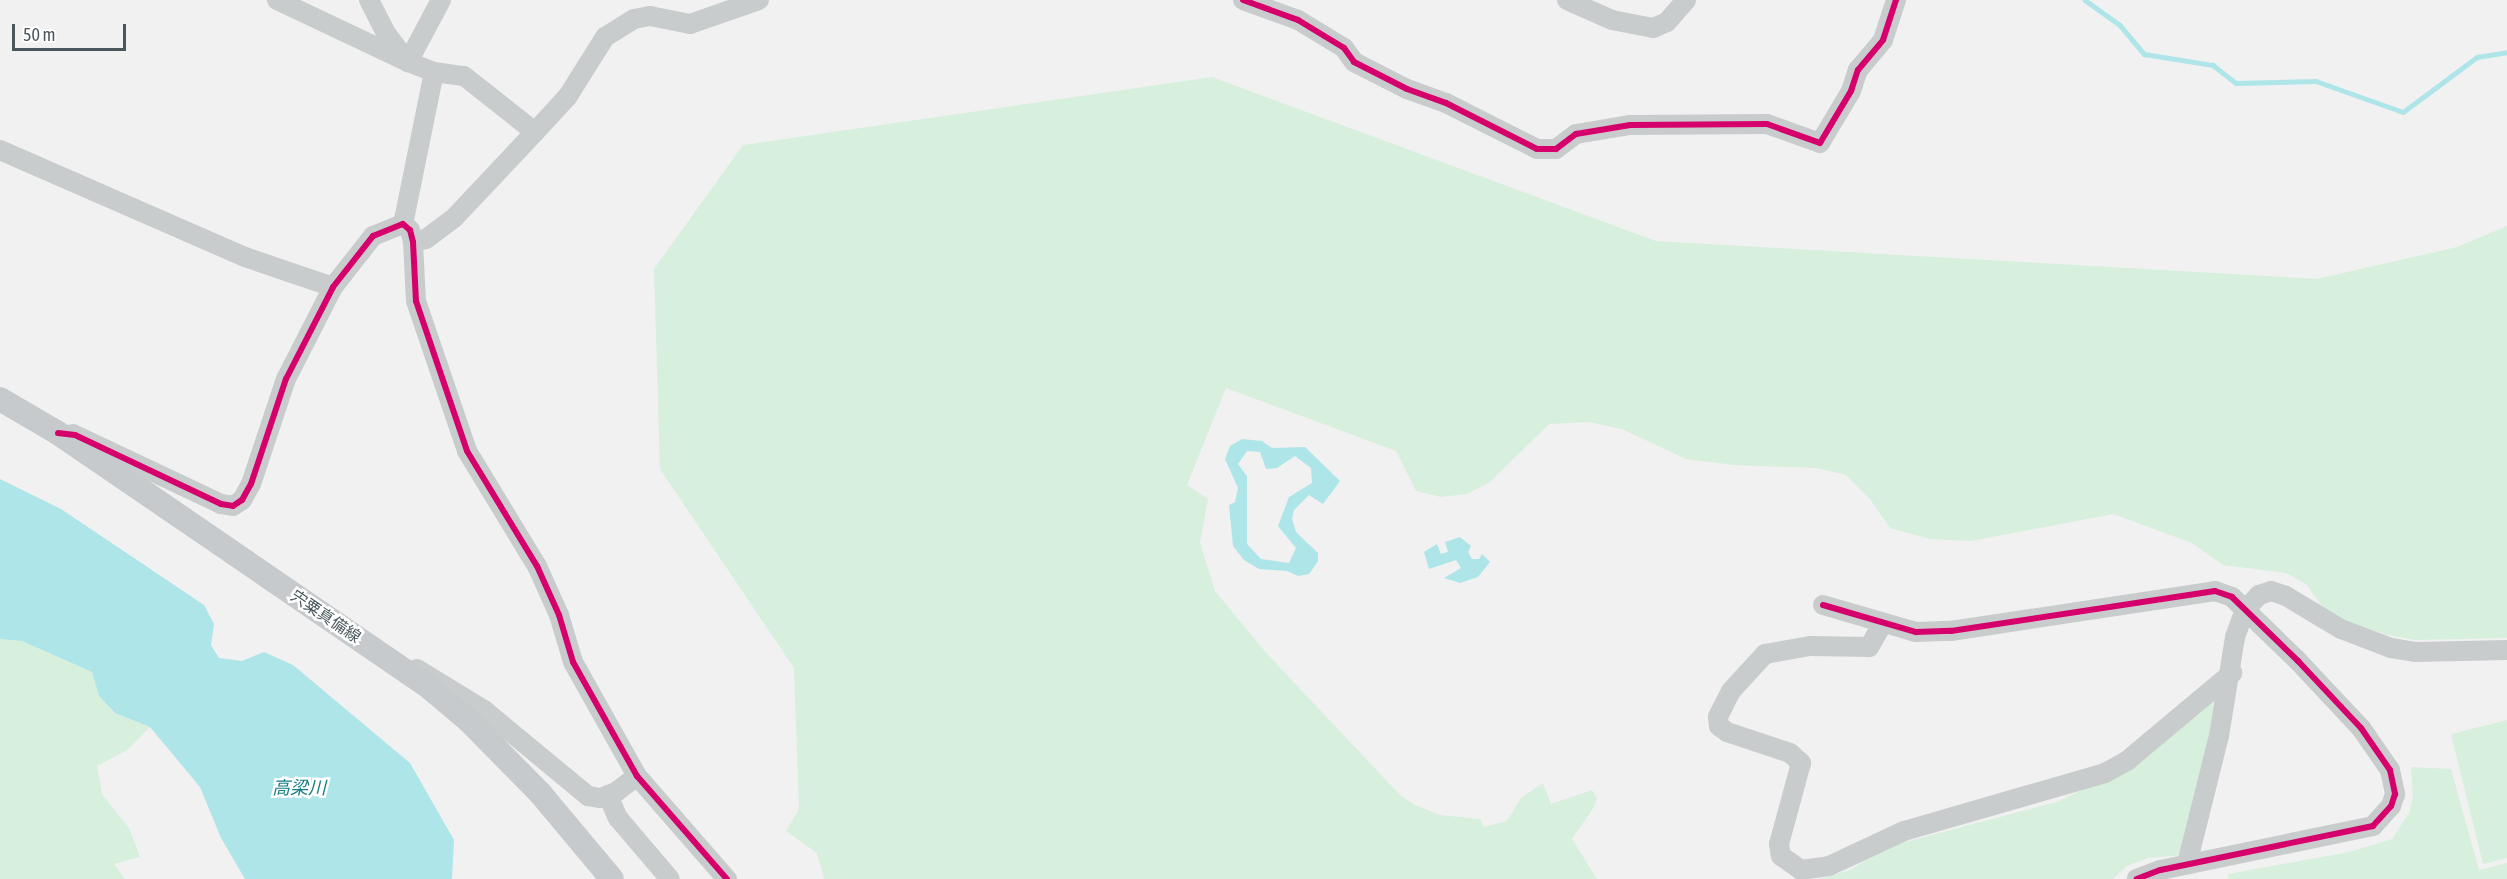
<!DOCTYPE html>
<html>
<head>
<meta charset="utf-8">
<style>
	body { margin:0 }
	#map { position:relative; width:2507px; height:879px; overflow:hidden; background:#f1f1f1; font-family:"Asap Condensed","Noto Sans JP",sans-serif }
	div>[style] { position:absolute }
	.green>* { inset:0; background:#d7efdd }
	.water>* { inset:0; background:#aee5e9 }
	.stream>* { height:4.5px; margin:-2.25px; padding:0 2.25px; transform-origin:2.25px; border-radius:2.25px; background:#aee5e9 }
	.minor>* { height:20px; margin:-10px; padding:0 10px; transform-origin:10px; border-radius:10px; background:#c9cccd }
	.major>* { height:24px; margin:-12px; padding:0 12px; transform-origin:12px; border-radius:12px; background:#c6cacc }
	.cycleway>* { height:6px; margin:-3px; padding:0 3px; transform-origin:3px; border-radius:3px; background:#d6006c }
	span { translate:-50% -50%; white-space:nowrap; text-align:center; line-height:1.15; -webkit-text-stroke:5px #fff; paint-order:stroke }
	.street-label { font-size:16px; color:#49565c }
	.water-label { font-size:18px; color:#157d85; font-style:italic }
	.scale { position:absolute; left:12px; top:24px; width:114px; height:27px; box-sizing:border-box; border:3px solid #49565c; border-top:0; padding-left:8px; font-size:18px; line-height:21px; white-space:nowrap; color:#49565c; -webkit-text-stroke:4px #fff; paint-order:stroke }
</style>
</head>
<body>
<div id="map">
	<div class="green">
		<div style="clip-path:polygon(1212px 77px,1656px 241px,2317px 279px,2457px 247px,2507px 226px,2507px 638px,2415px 640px,2387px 635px,2343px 620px,2321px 605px,2306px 584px,2286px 573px,2223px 565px,2192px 543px,2113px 514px,1971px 541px,1930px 539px,1890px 528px,1870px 499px,1846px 475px,1817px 468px,1734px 465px,1686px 459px,1622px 429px,1588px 422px,1549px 424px,1490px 482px,1467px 494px,1441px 497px,1416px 491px,1396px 451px,1226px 388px,1187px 485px,1208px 499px,1200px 543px,1215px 591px,1268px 655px,1401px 796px,1415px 805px,1440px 815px,1480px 819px,1484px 827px,1507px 821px,1521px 798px,1543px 783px,1551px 804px,1592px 790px,1597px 798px,1594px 807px,1572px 839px,1597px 879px,824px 879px,817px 853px,786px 831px,799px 809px,794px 668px,660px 469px,654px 269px,743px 145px)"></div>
		<div style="clip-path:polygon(0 639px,22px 641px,92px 672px,99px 696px,115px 713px,150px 727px,127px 750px,97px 766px,102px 794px,129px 828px,140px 857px,114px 864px,125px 879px,0 879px)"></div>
		<div style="clip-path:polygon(2217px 699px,2183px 855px,2148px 858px,2127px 866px,2113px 879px,1819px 879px,1850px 870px,1886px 847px,2057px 802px,2141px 761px)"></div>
		<div style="clip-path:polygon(2507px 720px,2507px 858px,2483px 864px,2451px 734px)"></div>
		<div style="clip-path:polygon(2411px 767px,2451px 769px,2479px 870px,2507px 863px,2507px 879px,2228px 879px,2228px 874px,2349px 852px,2392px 839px,2409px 813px,2413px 796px)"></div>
	</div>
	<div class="water">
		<div style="clip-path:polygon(evenodd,1242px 439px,1262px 441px,1272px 448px,1305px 447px,1340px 481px,1323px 504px,1309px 495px,1294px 510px,1292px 519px,1296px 532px,1318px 553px,1318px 561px,1309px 574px,1298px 576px,1287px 571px,1259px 569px,1244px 560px,1233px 546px,1229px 505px,1235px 502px,1238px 488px,1225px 459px,1230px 446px,1242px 439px,1247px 451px,1260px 452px,1266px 469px,1277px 468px,1295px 456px,1311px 468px,1312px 483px,1289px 497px,1278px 526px,1296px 548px,1289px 563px,1261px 559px,1247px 544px,1247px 476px,1238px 464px,1247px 451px)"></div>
		<div style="clip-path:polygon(0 479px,61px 509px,204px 605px,214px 624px,211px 645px,219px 658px,242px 661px,264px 652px,293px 665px,410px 763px,454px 840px,452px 879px,245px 879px,221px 838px,200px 787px,150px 727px,115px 713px,99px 696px,92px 672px,22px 641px,0 639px)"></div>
		<div style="clip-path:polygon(1460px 537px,1471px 546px,1468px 552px,1472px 559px,1479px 559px,1482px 554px,1490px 562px,1478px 577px,1460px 583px,1444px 578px,1461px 568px,1456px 560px,1429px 569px,1424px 552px,1437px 544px,1441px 554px,1448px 552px,1445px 542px)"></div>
	</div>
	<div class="stream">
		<div style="left:2085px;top:0;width:43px;rotate:35.5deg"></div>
		<div style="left:2120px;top:25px;width:38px;rotate:50deg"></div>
		<div style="left:2144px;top:54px;width:70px;rotate:9.1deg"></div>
		<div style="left:2213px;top:65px;width:29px;rotate:38deg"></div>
		<div style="left:2236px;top:83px;width:80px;rotate:-1.4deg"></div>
		<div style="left:2316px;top:81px;width:92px;rotate:19.6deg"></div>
		<div style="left:2403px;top:112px;width:92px;rotate:-36.6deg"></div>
		<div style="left:2477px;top:57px;width:30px;rotate:-9deg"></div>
	</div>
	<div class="minor">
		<div style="left:277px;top:0;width:145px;rotate:25.3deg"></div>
		<div style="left:408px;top:62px;width:70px;rotate:-62deg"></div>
		<div style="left:369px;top:0;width:36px;rotate:63deg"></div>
		<div style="left:385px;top:32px;width:38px;rotate:53deg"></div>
		<div style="left:408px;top:62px;width:28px;rotate:21deg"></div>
		<div style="left:434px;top:72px;width:155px;rotate:101.5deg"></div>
		<div style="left:1243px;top:0;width:59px;rotate:20deg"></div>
		<div style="left:1298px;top:20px;width:54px;rotate:31.3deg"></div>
		<div style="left:1344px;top:48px;width:17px;rotate:54deg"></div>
		<div style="left:1354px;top:62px;width:59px;rotate:27deg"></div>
		<div style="left:1407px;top:89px;width:41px;rotate:19.7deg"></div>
		<div style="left:1446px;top:103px;width:102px;rotate:26.8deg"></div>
		<div style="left:1537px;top:149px;width:19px"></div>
		<div style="left:1556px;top:149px;width:25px;rotate:-37deg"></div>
		<div style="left:1576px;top:134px;width:55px;rotate:-9.5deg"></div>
		<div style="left:1630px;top:125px;width:137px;rotate:-0.4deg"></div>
		<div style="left:1767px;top:124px;width:56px;rotate:19.7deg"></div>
		<div style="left:1820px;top:143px;width:61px;rotate:-59.2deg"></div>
		<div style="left:1851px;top:91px;width:22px;rotate:-72deg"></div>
		<div style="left:1858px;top:70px;width:39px;rotate:-50deg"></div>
		<div style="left:1883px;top:40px;width:42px;rotate:-72deg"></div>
		<div style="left:1567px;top:0;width:49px;rotate:24deg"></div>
		<div style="left:1612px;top:20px;width:42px;rotate:11deg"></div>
		<div style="left:1653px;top:28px;width:15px;rotate:-23deg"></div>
		<div style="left:1667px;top:22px;width:29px;rotate:-49deg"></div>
		<div style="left:434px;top:72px;width:30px;rotate:8deg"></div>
		<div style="left:464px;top:76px;width:90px;rotate:38.3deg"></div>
		<div style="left:0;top:150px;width:267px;rotate:23.6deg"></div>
		<div style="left:245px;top:257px;width:93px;rotate:18.8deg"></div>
		<div style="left:413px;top:242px;width:13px;rotate:-13deg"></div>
		<div style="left:426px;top:239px;width:35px;rotate:-37deg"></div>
		<div style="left:454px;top:218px;width:118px;rotate:-46.7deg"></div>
		<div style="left:535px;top:132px;width:49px;rotate:-47.5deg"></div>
		<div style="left:568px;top:96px;width:70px;rotate:-57.9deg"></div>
		<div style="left:605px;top:37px;width:34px;rotate:-32deg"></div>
		<div style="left:634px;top:19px;width:16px;rotate:-11deg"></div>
		<div style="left:650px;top:16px;width:41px;rotate:11.3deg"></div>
		<div style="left:690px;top:24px;width:73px;rotate:-19.2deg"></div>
		<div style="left:73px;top:434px;width:164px;rotate:25.3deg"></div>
		<div style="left:221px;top:504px;width:12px;rotate:9deg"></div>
		<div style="left:233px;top:506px;width:11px;rotate:-34deg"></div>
		<div style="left:242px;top:500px;width:18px;rotate:-61deg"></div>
		<div style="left:251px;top:484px;width:111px;rotate:-71.6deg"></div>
		<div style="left:286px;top:379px;width:103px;rotate:-62.9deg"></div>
		<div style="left:333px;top:287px;width:65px;rotate:-51.9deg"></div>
		<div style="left:373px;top:236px;width:32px;rotate:-22deg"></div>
		<div style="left:403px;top:224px;width:9px;rotate:41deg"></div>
		<div style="left:410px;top:230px;width:12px;rotate:76deg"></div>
		<div style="left:413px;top:242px;width:59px;rotate:87.1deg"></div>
		<div style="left:416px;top:301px;width:158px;rotate:71.2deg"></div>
		<div style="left:467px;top:451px;width:135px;rotate:58.7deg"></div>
		<div style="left:537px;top:566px;width:54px;rotate:65.8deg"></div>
		<div style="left:559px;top:615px;width:49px;rotate:73.4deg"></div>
		<div style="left:573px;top:662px;width:131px;rotate:60.7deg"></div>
		<div style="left:637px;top:776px;width:137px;rotate:48.9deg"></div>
		<div style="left:1823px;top:605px;width:97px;rotate:16.2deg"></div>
		<div style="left:1916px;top:632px;width:35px;rotate:-2deg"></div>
		<div style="left:1951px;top:631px;width:267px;rotate:-8.6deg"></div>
		<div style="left:2215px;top:591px;width:18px;rotate:19deg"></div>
		<div style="left:2232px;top:597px;width:92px;rotate:44.1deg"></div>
		<div style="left:2298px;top:661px;width:92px;rotate:46.8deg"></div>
		<div style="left:2361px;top:728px;width:51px;rotate:55.4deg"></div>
		<div style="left:2390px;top:770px;width:25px;rotate:78deg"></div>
		<div style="left:2395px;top:794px;width:13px;rotate:108deg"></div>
		<div style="left:2391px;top:806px;width:27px;rotate:132deg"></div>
		<div style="left:2373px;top:826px;width:217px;rotate:168.3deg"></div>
		<div style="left:2160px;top:870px;width:25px;rotate:159deg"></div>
		<div style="left:1883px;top:623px;width:28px;rotate:120deg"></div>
		<div style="left:1869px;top:647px;width:59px;rotate:-179deg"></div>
		<div style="left:1810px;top:646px;width:46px;rotate:169.9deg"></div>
		<div style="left:1765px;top:654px;width:50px;rotate:132.6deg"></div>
		<div style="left:1731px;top:691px;width:29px;rotate:117deg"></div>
		<div style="left:1718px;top:717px;width:9px;rotate:84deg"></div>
		<div style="left:1719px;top:726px;width:10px;rotate:37deg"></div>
		<div style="left:1727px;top:732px;width:66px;rotate:18.4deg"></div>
		<div style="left:1790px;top:753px;width:15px;rotate:42deg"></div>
		<div style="left:1801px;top:763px;width:84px;rotate:105.2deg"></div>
		<div style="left:1779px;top:844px;width:12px;rotate:81deg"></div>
		<div style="left:1781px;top:856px;width:24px;rotate:35deg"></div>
		<div style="left:1801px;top:870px;width:28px;rotate:-8deg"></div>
		<div style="left:1829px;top:866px;width:83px;rotate:-25deg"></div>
		<div style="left:1904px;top:831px;width:209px;rotate:-16.1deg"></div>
		<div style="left:2105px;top:773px;width:26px;rotate:-29deg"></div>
		<div style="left:2128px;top:760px;width:136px;rotate:-39.9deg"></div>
		<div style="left:417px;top:669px;width:79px;rotate:31.5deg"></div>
		<div style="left:484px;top:710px;width:135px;rotate:39.6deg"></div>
		<div style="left:588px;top:796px;width:13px;rotate:9deg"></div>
		<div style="left:601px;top:798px;width:16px;rotate:-22deg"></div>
		<div style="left:616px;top:792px;width:26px;rotate:-37deg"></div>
		<div style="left:608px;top:795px;width:25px;rotate:67deg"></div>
		<div style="left:618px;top:818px;width:80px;rotate:49.6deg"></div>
		<div style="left:2187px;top:864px;width:132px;rotate:-76deg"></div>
		<div style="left:2219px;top:736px;width:100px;rotate:-80.8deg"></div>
		<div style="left:2235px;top:637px;width:29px;rotate:-70deg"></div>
		<div style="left:2245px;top:610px;width:21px;rotate:-47deg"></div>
		<div style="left:2259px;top:595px;width:13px;rotate:-18deg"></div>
		<div style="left:2271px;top:591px;width:16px;rotate:18deg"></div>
		<div style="left:2286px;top:596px;width:64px;rotate:31deg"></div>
		<div style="left:2341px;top:629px;width:53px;rotate:20.8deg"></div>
		<div style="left:2391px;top:648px;width:24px;rotate:9deg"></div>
		<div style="left:2415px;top:652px;width:92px;rotate:-1.2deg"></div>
	</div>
	<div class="major">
		<div style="left:0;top:399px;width:67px;rotate:30.4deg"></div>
		<div style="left:58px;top:433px;width:451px;rotate:34.4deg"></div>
		<div style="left:430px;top:688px;width:51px;rotate:40.2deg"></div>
		<div style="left:469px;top:721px;width:101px;rotate:45.4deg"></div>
		<div style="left:540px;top:793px;width:112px;rotate:50.1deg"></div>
	</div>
	<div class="cycleway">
		<div style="left:1243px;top:0;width:59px;rotate:20deg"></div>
		<div style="left:1298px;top:20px;width:54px;rotate:31.3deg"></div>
		<div style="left:1344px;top:48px;width:17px;rotate:54deg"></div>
		<div style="left:1354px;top:62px;width:59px;rotate:27deg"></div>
		<div style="left:1407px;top:89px;width:41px;rotate:19.7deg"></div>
		<div style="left:1446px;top:103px;width:102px;rotate:26.8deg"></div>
		<div style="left:1537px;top:149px;width:19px"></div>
		<div style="left:1556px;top:149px;width:25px;rotate:-37deg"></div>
		<div style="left:1576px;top:134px;width:55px;rotate:-9.5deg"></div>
		<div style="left:1630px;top:125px;width:137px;rotate:-0.4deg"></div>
		<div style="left:1767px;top:124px;width:56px;rotate:19.7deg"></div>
		<div style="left:1820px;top:143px;width:61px;rotate:-59.2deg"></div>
		<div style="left:1851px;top:91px;width:22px;rotate:-72deg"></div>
		<div style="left:1858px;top:70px;width:39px;rotate:-50deg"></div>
		<div style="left:1883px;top:40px;width:42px;rotate:-72deg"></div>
		<div style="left:58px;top:433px;width:17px;rotate:7deg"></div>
		<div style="left:75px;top:435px;width:161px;rotate:25.3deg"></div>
		<div style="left:221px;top:504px;width:12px;rotate:9deg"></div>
		<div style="left:233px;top:506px;width:11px;rotate:-34deg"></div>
		<div style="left:242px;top:500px;width:18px;rotate:-61deg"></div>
		<div style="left:251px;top:484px;width:111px;rotate:-71.6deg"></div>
		<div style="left:286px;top:379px;width:103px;rotate:-62.9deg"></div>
		<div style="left:333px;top:287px;width:65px;rotate:-51.9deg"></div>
		<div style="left:373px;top:236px;width:32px;rotate:-22deg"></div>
		<div style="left:403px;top:224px;width:9px;rotate:41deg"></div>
		<div style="left:410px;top:230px;width:12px;rotate:76deg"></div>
		<div style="left:413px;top:242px;width:59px;rotate:87.1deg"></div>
		<div style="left:416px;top:301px;width:158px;rotate:71.2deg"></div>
		<div style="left:467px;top:451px;width:135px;rotate:58.7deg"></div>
		<div style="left:537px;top:566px;width:54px;rotate:65.8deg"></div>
		<div style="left:559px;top:615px;width:49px;rotate:73.4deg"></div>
		<div style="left:573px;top:662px;width:131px;rotate:60.7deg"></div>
		<div style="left:637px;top:776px;width:137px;rotate:48.9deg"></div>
		<div style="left:1823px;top:605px;width:97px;rotate:16.2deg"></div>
		<div style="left:1916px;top:632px;width:35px;rotate:-2deg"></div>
		<div style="left:1951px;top:631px;width:267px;rotate:-8.6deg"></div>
		<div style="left:2215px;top:591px;width:18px;rotate:19deg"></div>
		<div style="left:2232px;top:597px;width:92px;rotate:44.1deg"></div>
		<div style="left:2298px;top:661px;width:92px;rotate:46.8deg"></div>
		<div style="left:2361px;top:728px;width:51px;rotate:55.4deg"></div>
		<div style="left:2390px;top:770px;width:25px;rotate:78deg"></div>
		<div style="left:2395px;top:794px;width:13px;rotate:108deg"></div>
		<div style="left:2391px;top:806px;width:27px;rotate:132deg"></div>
		<div style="left:2373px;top:826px;width:217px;rotate:168.3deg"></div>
		<div style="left:2160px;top:870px;width:25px;rotate:159deg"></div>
	</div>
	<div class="street-label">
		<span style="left:326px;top:616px;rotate:34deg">宍粟真備線</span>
	</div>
	<div class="water-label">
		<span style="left:299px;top:788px">高梁川</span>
	</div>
	<div class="scale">50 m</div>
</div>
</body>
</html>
